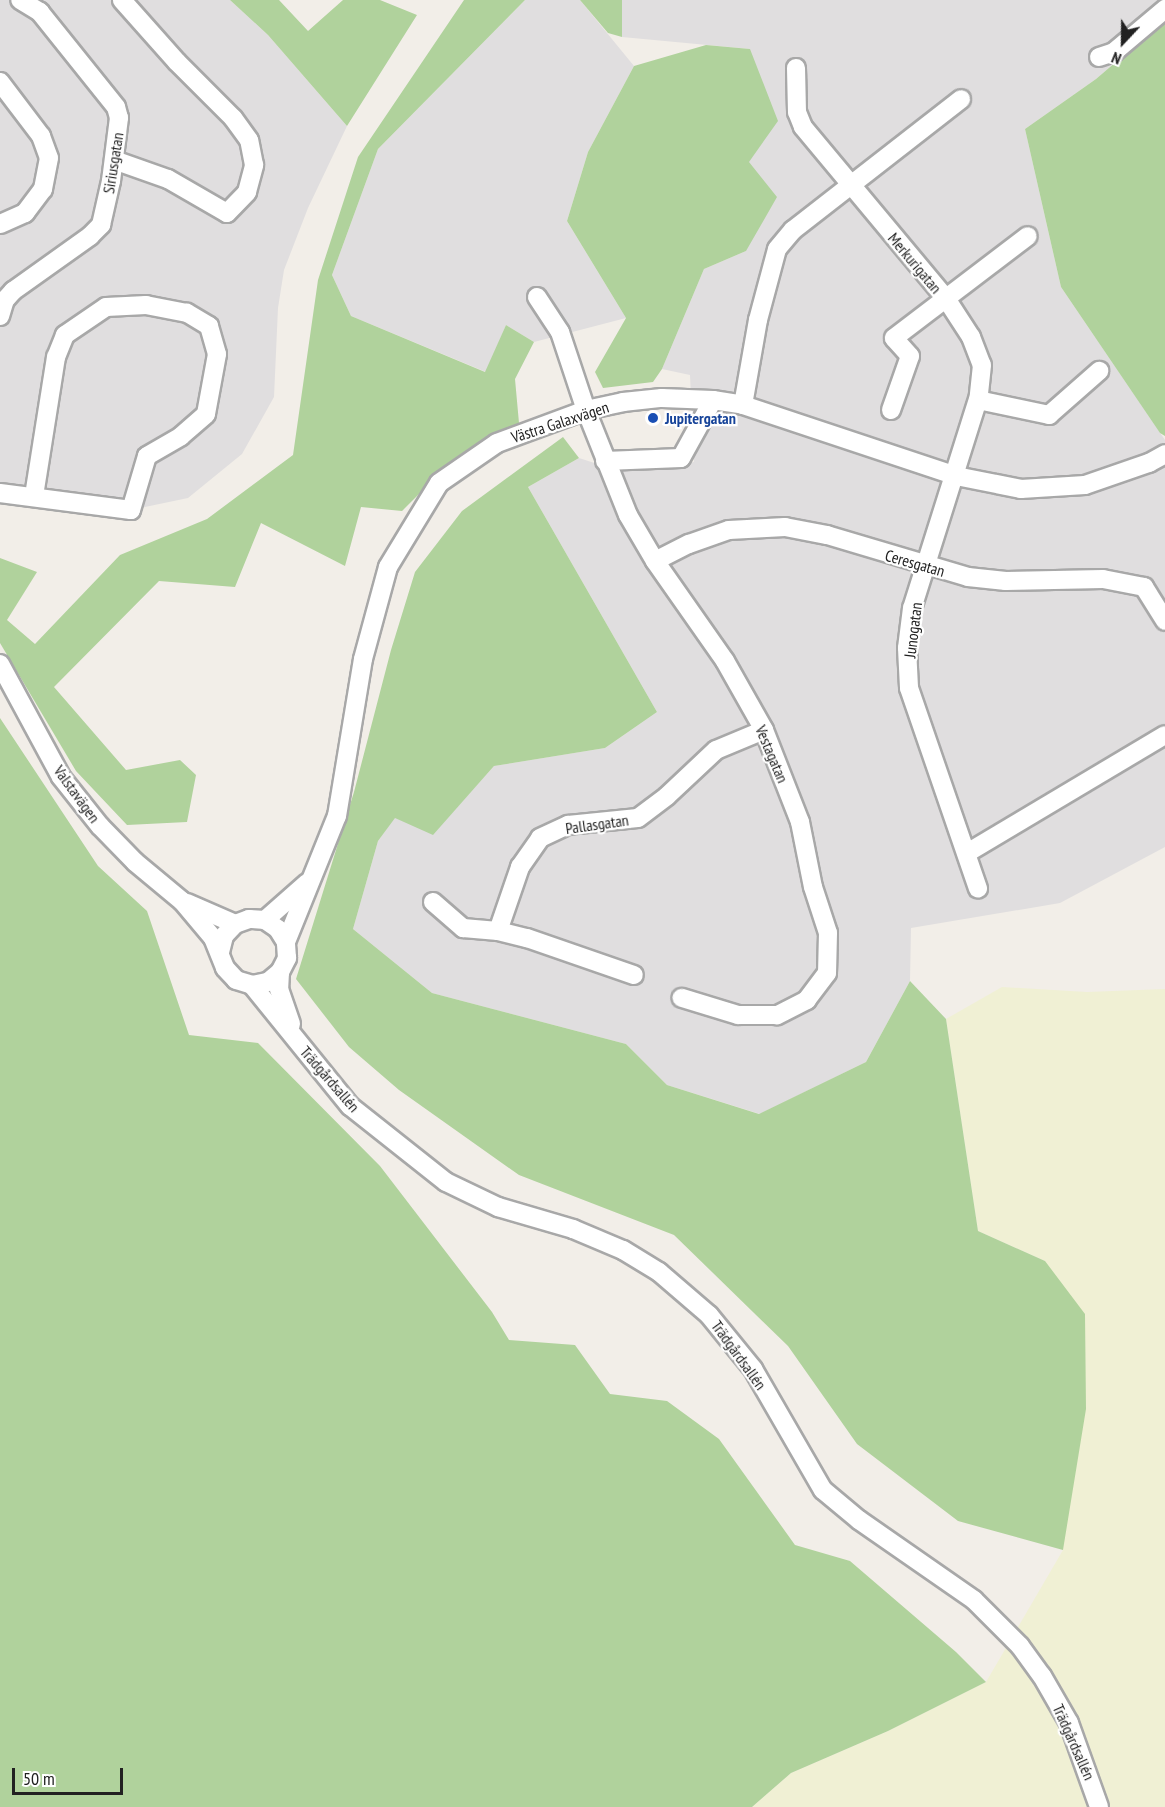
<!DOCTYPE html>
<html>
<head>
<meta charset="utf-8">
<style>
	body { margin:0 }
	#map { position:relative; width:1165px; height:1807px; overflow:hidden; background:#f2eee8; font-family:"PT Sans Narrow",sans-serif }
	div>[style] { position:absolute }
	.residential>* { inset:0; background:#e0dedf }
	.farmland>* { inset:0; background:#f0f0d4 }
	.forest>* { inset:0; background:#b0d29c }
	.roads { filter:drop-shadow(2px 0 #a8a8a8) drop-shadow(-2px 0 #a8a8a8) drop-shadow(0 2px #a8a8a8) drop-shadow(0 -2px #a8a8a8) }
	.minor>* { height:18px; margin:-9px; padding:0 9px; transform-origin:9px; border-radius:9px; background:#fff }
	.dots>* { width:16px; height:16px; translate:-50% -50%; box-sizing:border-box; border:3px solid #fff; border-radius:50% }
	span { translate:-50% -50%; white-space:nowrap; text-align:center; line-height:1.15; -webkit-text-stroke:4.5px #fff; paint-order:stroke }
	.street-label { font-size:16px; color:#212121 }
	.transit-label { font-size:16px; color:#164399; font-weight:700 }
	.left { translate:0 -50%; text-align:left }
	.north { position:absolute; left:1093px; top:12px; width:60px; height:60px; -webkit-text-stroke:4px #fff; paint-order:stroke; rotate:202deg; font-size:16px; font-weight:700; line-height:24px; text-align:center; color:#212121 }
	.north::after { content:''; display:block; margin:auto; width:21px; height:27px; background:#212121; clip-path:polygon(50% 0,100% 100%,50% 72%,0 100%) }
	.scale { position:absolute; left:12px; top:1768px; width:111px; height:27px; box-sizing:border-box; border:3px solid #212121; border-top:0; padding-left:8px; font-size:18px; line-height:21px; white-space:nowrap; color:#212121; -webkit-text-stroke:4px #fff; paint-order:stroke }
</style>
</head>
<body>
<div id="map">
	<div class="residential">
		<div style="clip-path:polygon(0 0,230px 0,268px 35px,347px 126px,308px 208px,284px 270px,278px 308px,274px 397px,242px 454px,188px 498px,121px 512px,0 495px)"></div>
		<div style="clip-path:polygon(525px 0,580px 0,634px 66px,588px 152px,567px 221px,626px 318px,534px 342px,506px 325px,486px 372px,351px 316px,332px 275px,378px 149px)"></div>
		<div style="clip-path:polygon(622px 0,1165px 0,1165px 20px,1096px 79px,1025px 129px,1061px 287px,1165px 440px,1165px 847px,1060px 903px,911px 928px,910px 981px,866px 1062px,760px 1114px,667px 1085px,626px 1044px,432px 993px,353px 929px,378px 841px,395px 817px,433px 834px,494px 766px,605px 748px,657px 712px,528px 487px,579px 458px,619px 471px,694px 462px,690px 375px,662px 369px,704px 269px,746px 251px,750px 49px,622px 37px)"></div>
	</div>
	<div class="farmland">
		<div style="clip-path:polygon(1002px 987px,1087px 992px,1165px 989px,1165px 1807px,752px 1807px,791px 1773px,888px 1731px,986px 1682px,1063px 1550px,1045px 1261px,978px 1231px,946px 1019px)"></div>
	</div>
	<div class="forest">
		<div style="clip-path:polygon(230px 0,279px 0,308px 31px,343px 0,380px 0,417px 15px,347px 126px,268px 35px)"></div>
		<div style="clip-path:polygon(464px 0,525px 0,378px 149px,332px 275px,351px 316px,485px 372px,506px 325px,534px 342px,515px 379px,519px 423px,480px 441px,445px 468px,402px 511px,361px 507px,345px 566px,261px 523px,235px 587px,159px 581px,54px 687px,126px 770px,180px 760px,196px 775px,187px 822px,127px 825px,76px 771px,0 643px,0 558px,37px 572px,7px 620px,35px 644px,120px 555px,207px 519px,293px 455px,318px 280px,358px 157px)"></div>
		<div style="clip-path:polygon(580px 0,622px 0,622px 37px,608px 33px)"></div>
		<div style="clip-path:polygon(1165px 20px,1165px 436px,1160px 433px,1061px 287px,1025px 129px,1096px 79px)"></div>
		<div style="clip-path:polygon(706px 45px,750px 49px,778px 121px,749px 162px,777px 197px,746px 251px,704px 269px,662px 369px,653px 382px,603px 388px,595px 372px,626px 318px,567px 221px,588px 152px,634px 66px)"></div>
		<div style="clip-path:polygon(563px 437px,579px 458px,528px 487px,657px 712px,605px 748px,494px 766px,433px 835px,395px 818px,378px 841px,353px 929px,432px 993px,626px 1044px,667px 1085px,759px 1114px,866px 1062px,910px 981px,946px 1019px,978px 1231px,1045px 1261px,1085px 1314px,1086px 1409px,1063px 1550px,958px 1521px,857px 1444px,788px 1346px,674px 1235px,519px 1175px,399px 1090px,349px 1047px,296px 979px,354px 792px,391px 650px,415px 572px,462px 511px)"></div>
		<div style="clip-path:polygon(0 718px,98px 866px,147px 911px,189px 1035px,258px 1043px,380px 1166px,492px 1312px,509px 1340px,575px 1345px,610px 1394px,667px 1401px,719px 1439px,795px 1545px,850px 1561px,956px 1652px,986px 1682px,888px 1731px,791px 1773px,752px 1807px,0 1807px)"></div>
	</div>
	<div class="roads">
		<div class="minor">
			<div style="left:1099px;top:57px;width:16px;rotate:-18deg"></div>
			<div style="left:1114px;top:52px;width:67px;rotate:-40.1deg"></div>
			<div style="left:796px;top:68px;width:44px;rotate:88.7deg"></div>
			<div style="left:797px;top:112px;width:16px;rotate:68deg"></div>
			<div style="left:803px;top:127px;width:225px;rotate:50.2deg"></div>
			<div style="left:947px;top:300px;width:44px;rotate:57deg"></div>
			<div style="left:971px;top:337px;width:30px;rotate:69deg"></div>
			<div style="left:982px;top:365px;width:31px;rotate:96deg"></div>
			<div style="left:979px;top:396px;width:222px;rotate:107.5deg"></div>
			<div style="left:912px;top:608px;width:40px;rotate:97.1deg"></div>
			<div style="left:907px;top:648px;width:40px;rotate:87.1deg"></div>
			<div style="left:909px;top:688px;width:212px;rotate:71deg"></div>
			<div style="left:0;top:82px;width:68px;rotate:52.8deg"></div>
			<div style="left:41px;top:136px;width:23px;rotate:70deg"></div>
			<div style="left:49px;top:158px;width:32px;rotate:101deg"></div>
			<div style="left:43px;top:189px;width:30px;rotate:127deg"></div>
			<div style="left:25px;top:213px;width:27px;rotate:156deg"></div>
			<div style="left:114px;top:160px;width:57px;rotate:19.4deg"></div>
			<div style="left:168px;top:179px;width:68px;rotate:30deg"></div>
			<div style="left:227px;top:213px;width:29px;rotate:-46deg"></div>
			<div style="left:247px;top:192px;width:28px;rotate:-75deg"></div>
			<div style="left:254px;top:165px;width:25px;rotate:-101deg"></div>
			<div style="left:249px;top:140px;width:27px;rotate:-126deg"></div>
			<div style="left:233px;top:118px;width:79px;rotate:-135deg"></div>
			<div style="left:177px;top:62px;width:83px;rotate:-131.6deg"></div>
			<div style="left:537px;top:297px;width:42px;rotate:56.7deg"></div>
			<div style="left:560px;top:332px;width:82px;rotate:71.6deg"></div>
			<div style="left:586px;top:410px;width:113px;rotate:68.2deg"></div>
			<div style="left:628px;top:515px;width:53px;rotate:59.6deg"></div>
			<div style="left:655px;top:561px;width:122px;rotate:55deg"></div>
			<div style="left:725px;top:661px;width:79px;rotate:60.5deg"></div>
			<div style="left:764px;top:730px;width:99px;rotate:68.6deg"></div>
			<div style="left:800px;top:822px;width:66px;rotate:78.7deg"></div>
			<div style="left:813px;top:887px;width:48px;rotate:71.9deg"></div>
			<div style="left:828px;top:933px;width:40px;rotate:91.4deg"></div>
			<div style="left:827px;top:973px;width:34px;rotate:127deg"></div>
			<div style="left:807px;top:1000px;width:34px;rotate:153deg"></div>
			<div style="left:777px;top:1015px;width:39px;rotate:180deg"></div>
			<div style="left:738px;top:1015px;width:59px;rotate:-163.1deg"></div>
			<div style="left:0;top:316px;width:17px;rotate:-73deg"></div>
			<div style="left:5px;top:300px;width:12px;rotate:-48deg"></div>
			<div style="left:13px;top:291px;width:95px;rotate:-35.5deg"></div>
			<div style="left:90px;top:236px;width:16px;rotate:-45deg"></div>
			<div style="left:101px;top:225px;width:45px;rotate:-77.2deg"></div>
			<div style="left:111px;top:181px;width:64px;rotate:-82.8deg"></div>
			<div style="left:119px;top:118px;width:11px;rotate:-105deg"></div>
			<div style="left:116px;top:107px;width:122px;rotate:-128.7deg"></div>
			<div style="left:40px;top:12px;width:23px;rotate:-149deg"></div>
			<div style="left:978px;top:400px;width:73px;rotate:11.9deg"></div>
			<div style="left:1049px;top:415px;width:67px;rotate:-41.3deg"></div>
			<div style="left:743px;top:405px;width:86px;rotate:-80deg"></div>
			<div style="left:758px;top:320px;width:73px;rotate:-75deg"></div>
			<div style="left:777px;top:249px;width:25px;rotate:-50deg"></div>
			<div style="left:793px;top:230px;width:213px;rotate:-37.9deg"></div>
			<div style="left:891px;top:410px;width:57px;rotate:-70.6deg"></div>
			<div style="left:910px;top:356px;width:24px;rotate:-132deg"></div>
			<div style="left:894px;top:338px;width:168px;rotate:-37.3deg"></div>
			<div style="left:605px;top:461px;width:76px;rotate:-2.3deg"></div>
			<div style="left:681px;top:458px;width:66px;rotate:-61.1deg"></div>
			<div style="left:0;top:493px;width:132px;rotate:7.4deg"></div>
			<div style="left:131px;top:510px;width:56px;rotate:-73.5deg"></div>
			<div style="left:147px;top:456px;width:39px;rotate:-30deg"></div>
			<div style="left:181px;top:436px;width:33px;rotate:-41deg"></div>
			<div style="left:206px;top:414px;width:61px;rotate:-79.6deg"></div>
			<div style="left:217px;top:354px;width:29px;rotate:-106deg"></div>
			<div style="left:209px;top:326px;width:26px;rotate:-149deg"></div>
			<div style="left:187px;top:313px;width:42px;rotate:-169deg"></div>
			<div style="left:146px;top:305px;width:40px;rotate:177.1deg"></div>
			<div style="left:106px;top:307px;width:50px;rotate:145.7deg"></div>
			<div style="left:65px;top:335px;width:24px;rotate:112deg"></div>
			<div style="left:56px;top:357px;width:141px;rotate:99deg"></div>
			<div style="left:655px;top:561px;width:38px;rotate:-27deg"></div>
			<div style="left:689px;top:544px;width:42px;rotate:-19.3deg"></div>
			<div style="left:729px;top:530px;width:56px;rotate:-3.1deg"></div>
			<div style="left:785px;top:527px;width:43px;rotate:10.8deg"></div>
			<div style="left:827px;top:535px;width:147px;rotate:16.6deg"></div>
			<div style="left:968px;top:577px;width:38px;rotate:6deg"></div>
			<div style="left:1006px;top:581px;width:97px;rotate:-1.2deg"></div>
			<div style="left:1103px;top:579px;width:42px;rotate:11deg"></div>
			<div style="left:1144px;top:587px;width:40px;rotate:58deg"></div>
			<div style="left:0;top:664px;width:128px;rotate:61.6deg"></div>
			<div style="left:61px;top:777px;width:63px;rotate:51.5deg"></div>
			<div style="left:100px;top:826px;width:50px;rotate:45.8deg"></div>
			<div style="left:135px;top:862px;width:61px;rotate:39.7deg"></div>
			<div style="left:182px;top:901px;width:48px;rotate:50deg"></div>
			<div style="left:213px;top:938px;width:32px;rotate:68deg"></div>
			<div style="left:225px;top:968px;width:16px;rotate:47deg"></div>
			<div style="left:236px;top:980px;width:17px;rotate:17deg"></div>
			<div style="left:252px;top:985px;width:16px;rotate:-11deg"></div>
			<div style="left:268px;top:982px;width:16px;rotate:-40deg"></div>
			<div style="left:280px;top:972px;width:16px;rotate:-63deg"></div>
			<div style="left:287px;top:958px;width:16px;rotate:-94deg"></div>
			<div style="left:286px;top:942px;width:15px;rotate:-122deg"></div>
			<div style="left:278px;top:929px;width:16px;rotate:-145deg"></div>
			<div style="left:265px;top:920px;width:16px;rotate:-176deg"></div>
			<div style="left:249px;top:919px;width:15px;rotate:160deg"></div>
			<div style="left:235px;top:924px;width:16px;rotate:133deg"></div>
			<div style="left:224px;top:936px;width:16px;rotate:104deg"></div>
			<div style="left:967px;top:853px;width:230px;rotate:-30.8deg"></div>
			<div style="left:433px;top:902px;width:40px;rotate:41deg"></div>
			<div style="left:463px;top:928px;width:35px;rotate:5deg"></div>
			<div style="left:498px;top:931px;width:68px;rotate:-71deg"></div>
			<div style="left:520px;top:867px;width:35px;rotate:-55deg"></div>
			<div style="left:540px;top:838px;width:31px;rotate:-25deg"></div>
			<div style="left:568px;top:825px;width:70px;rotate:-5.7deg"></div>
			<div style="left:638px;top:818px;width:36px;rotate:-37deg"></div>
			<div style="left:667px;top:796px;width:67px;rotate:-43.2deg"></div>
			<div style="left:716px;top:750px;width:52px;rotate:-22.6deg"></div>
			<div style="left:187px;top:903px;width:52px;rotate:23.6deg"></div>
			<div style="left:265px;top:920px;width:56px;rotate:-41.4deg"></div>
			<div style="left:498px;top:931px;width:30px;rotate:14deg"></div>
			<div style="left:527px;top:938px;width:113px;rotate:19.1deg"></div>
			<div style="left:286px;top:942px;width:136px;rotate:-68deg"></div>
			<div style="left:337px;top:816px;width:159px;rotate:-80.6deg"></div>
			<div style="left:363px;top:659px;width:95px;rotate:-74.8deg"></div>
			<div style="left:388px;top:567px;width:98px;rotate:-58.7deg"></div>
			<div style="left:439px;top:483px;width:70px;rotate:-34.6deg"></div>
			<div style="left:497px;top:443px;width:95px;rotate:-20.3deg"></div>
			<div style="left:586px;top:410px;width:38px;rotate:-12deg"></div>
			<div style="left:623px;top:402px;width:39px;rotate:-6deg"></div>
			<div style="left:662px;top:398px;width:51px;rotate:2.2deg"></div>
			<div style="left:713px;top:400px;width:30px;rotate:9deg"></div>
			<div style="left:743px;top:405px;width:225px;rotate:18.4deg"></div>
			<div style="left:956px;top:476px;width:66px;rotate:11.3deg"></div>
			<div style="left:1021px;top:489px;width:64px;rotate:-3.6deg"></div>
			<div style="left:1085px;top:485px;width:68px;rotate:-19deg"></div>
			<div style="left:1149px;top:463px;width:18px;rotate:-29deg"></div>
			<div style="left:280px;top:972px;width:17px;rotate:93deg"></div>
			<div style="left:279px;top:989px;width:37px;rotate:71deg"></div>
			<div style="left:252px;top:985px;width:156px;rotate:51deg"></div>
			<div style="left:350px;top:1106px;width:122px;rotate:38.4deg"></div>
			<div style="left:446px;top:1182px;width:58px;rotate:25.7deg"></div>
			<div style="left:498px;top:1207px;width:78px;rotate:16.3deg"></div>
			<div style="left:573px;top:1229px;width:54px;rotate:22.8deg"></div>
			<div style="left:623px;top:1250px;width:42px;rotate:31.4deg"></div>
			<div style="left:659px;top:1272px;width:66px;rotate:40.7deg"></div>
			<div style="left:709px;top:1315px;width:70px;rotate:50.8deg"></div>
			<div style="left:753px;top:1369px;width:140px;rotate:60deg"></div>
			<div style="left:823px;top:1490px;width:47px;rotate:39.8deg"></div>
			<div style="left:859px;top:1520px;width:140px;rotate:34.8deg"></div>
			<div style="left:974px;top:1600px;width:65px;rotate:45deg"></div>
			<div style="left:1020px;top:1646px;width:37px;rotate:54deg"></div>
			<div style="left:1042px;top:1676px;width:54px;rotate:60.1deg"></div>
			<div style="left:1069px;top:1723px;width:89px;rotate:70.3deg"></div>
		</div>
	</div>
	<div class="dots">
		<div style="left:653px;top:418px;background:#1a4fb4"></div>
	</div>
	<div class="street-label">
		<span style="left:113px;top:163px;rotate:-81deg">Siriusgatan</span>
		<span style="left:915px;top:263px;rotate:50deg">Merkurigatan</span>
		<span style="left:560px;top:422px;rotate:-18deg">Västra Galaxvägen</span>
		<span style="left:915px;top:563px;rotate:16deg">Ceresgatan</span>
		<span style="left:913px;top:630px;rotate:-83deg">Junogatan</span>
		<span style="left:772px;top:754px;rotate:67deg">Vestagatan</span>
		<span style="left:77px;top:794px;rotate:54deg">Valstavägen</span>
		<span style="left:597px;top:824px;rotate:-8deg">Pallasgatan</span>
		<span style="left:330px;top:1079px;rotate:49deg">Trädgårdsallén</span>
		<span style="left:739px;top:1355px;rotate:54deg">Trädgårdsallén</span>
		<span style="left:1074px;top:1742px;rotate:66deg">Trädgårdsallén</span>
	</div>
	<div class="transit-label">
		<span class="left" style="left:665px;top:418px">Jupitergatan</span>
	</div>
	<div class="north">N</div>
	<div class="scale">50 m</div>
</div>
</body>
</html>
